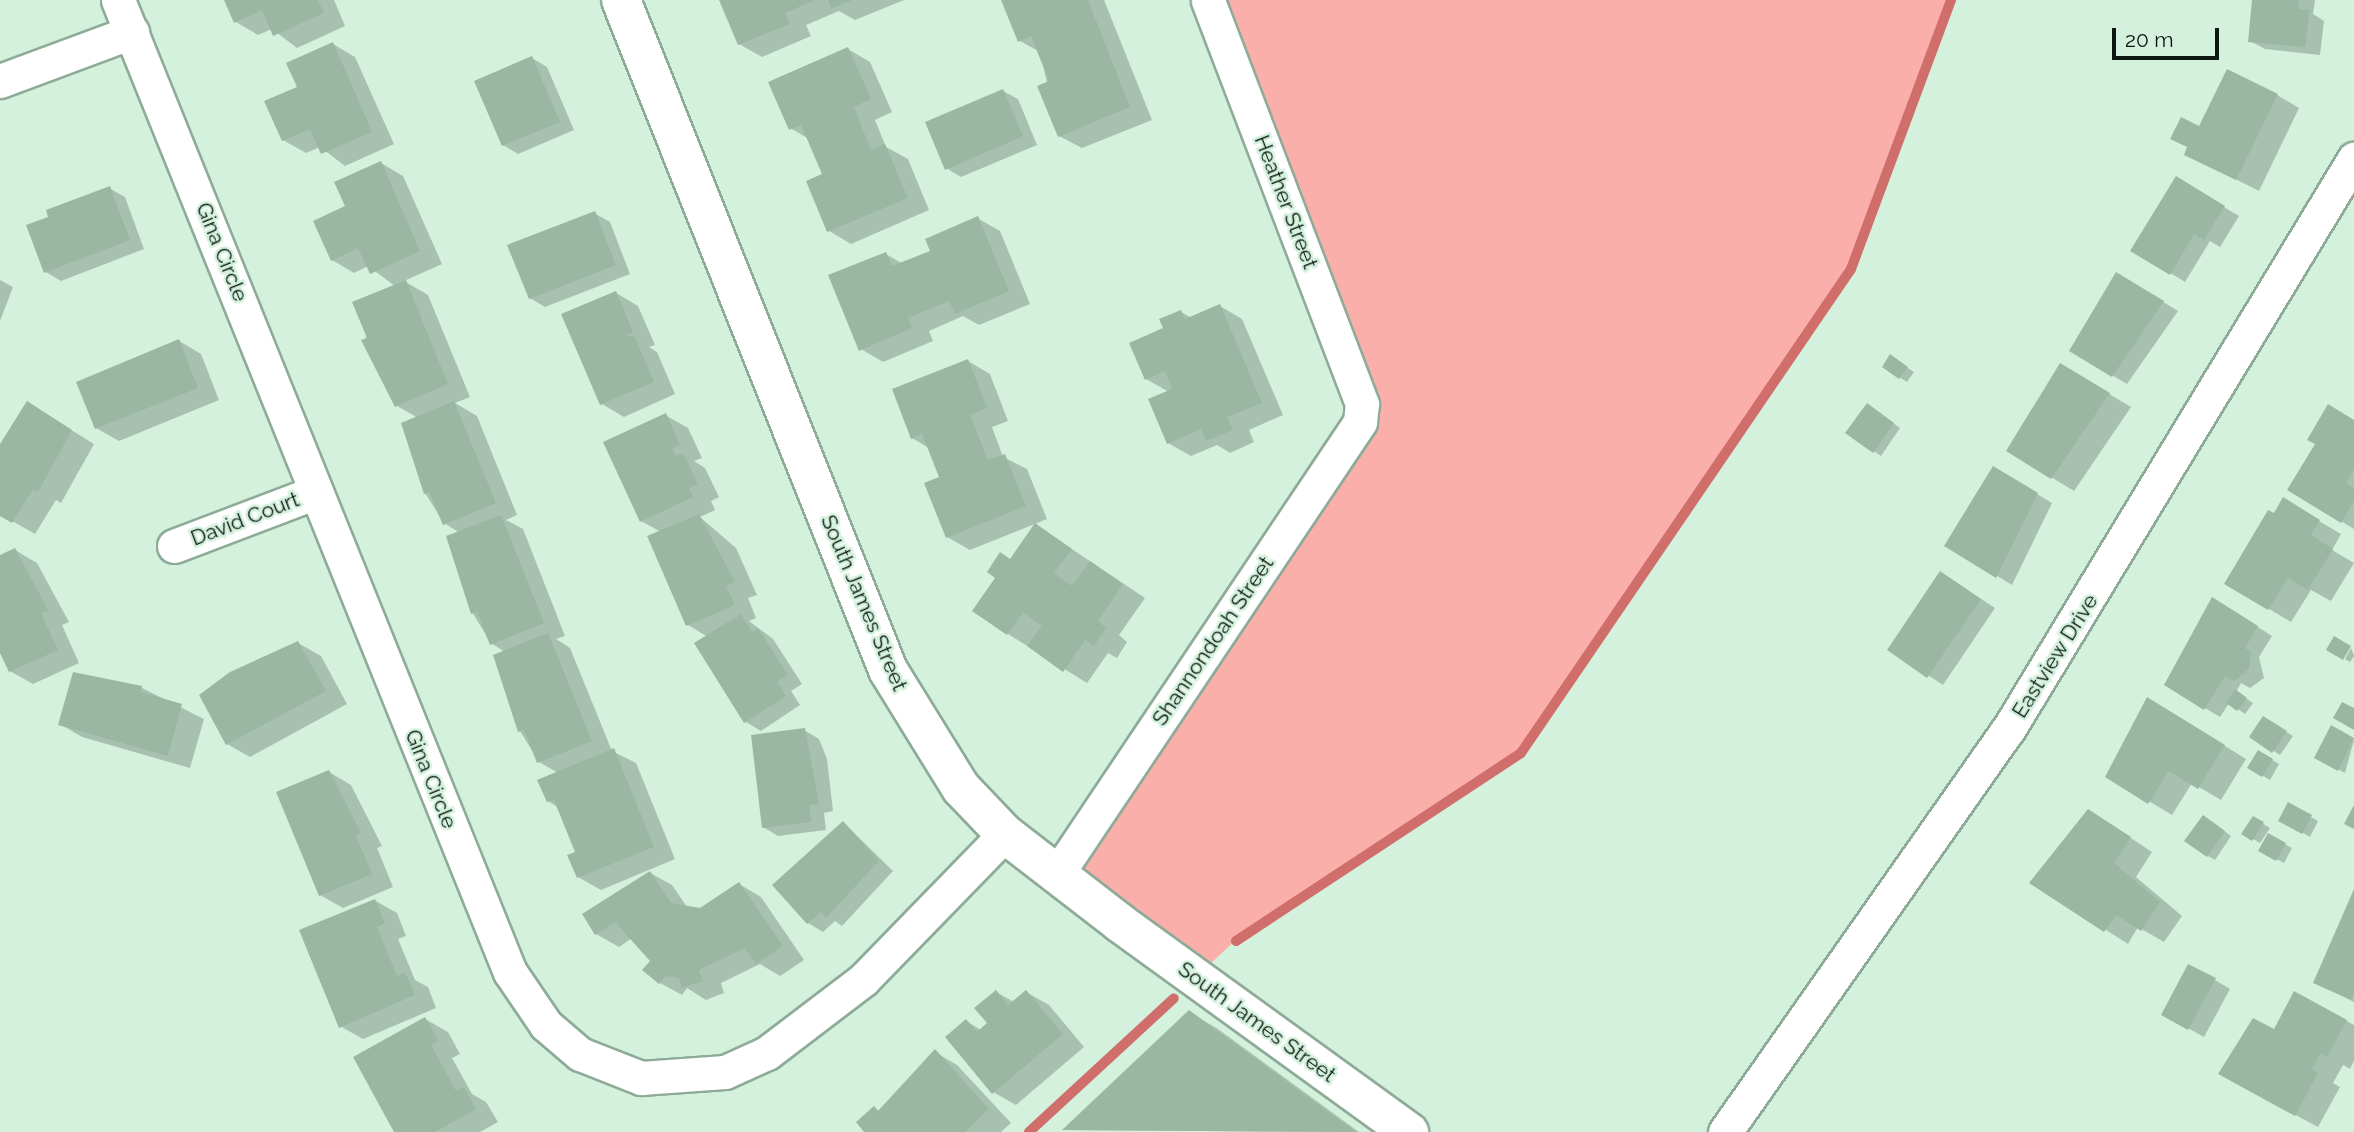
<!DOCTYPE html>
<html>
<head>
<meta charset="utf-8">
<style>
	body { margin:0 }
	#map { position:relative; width:2354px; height:1132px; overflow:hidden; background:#d3f1dd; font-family:Raleway,sans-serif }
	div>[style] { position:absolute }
	.green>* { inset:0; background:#faafaa }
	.shadow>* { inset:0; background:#0003 }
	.stream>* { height:10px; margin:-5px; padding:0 5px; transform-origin:5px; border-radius:5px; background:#cf6e6a }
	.building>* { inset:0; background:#9ab7a4 }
	.roads { filter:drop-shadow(2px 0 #8eab98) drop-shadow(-2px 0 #8eab98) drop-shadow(0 2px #8eab98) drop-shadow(0 -2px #8eab98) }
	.street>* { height:33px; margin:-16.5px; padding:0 16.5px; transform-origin:16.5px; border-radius:16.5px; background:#fff }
	.secondary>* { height:38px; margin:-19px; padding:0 19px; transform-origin:19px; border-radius:19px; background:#fff }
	span { translate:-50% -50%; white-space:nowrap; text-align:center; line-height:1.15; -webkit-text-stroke:5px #d3f1dd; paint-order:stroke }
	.street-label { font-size:21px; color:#0d1711 }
	.scale { position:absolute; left:2112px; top:28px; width:107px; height:32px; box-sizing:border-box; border:4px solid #0d1711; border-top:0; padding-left:9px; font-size:21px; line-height:24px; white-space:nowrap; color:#0d1711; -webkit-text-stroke:5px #d3f1dd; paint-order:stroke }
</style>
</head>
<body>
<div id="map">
	<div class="green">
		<div style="clip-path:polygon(1208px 0,1951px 0,1851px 269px,1521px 753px,1239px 937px,1194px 979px,1057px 874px,1360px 422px)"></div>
	</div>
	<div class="shadow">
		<div style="clip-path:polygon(226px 0,334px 0,345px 26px,297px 48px,272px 29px,258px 35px,236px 22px)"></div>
		<div style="clip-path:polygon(721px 0,904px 0,855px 20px,839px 11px,806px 25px,811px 36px,762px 57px,739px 44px)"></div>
		<div style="clip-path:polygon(1003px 0,1104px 0,1152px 120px,1082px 148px,1059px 136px,1040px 52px,1020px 41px)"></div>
		<div style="clip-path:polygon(2254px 0,2315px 0,2313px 14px,2324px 21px,2320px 55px,2265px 49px,2250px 41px)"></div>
		<div style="clip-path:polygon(333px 44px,355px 57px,394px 144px,345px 166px,320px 147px,306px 153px,283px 140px,299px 87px)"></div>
		<div style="clip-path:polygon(848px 49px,870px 62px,892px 112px,875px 120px,886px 147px,908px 159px,929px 210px,851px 244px,829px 231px,824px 175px,809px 139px,790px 128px)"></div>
		<div style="clip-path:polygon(532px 58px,547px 67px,574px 130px,518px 154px,503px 145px)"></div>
		<div style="clip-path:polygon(1003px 91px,1018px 99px,1037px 145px,961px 177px,946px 168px)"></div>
		<div style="clip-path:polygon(2277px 95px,2299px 108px,2259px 191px,2186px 154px,2200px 128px)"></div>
		<div style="clip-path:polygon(381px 163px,403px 176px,442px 264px,404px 281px,428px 295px,470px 397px,455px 403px,477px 416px,517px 515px,506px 520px,523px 529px,565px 636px,556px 639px,570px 648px,612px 751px,636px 763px,675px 859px,601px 890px,578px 877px,578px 853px,559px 808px,548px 801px,558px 773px,539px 762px,520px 731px,505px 652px,491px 643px,472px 612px,460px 533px,444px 523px,425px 493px,418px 418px,397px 406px,364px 341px,395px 286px,368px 266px,354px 273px,332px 260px,347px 207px)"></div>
		<div style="clip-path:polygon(2177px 179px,2239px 216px,2220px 247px,2210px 241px,2185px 282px,2133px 250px)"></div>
		<div style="clip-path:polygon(109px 188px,125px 197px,144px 249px,61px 281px,46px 272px)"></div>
		<div style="clip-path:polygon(594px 213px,610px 222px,630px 274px,545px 307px,530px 298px)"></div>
		<div style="clip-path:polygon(977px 218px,1000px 231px,1030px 304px,979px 325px,963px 316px,929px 331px,933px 341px,883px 362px,861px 349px,886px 254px,903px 264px,933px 251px)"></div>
		<div style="clip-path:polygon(2117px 274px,2178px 311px,2127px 384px,2071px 351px)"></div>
		<div style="clip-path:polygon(0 280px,13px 287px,0 321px)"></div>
		<div style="clip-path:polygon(616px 293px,638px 306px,655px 345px,649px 347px,657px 352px,675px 394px,624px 417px,602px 404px)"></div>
		<div style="clip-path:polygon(1220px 306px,1242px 319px,1283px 415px,1249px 430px,1254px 442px,1230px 453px,1217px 445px,1191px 456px,1168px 443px,1169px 392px,1146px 379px,1165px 329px,1181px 312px,1192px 318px)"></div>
		<div style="clip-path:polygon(179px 341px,201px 354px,219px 400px,119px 441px,96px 428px)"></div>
		<div style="clip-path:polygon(968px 361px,990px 374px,1008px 421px,992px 427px,1003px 457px,1027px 469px,1047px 519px,970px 550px,947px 537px,941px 478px,929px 448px,912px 438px)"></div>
		<div style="clip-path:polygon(1897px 361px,1914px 372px,1907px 382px,1884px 367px)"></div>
		<div style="clip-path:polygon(2061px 365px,2131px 407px,2074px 491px,2008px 451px)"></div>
		<div style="clip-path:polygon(1874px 409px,1900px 428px,1881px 456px,1847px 433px)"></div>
		<div style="clip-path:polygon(665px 415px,688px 428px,702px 458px,694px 461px,705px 468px,719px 497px,711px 501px,715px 510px,700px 517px,736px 548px,757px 595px,748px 598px,756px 618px,749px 621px,773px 639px,802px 684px,791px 691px,800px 705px,761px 731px,746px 722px,708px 637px,688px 625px,661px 532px,641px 521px)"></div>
		<div style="clip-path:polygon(50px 417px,94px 444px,61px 503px,56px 500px,35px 534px,0 514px,0 447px)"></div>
		<div style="clip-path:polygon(2354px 421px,2354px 529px,2289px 490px,2317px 444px)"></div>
		<div style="clip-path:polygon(1993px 468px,2052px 503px,2012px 585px,1946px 545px)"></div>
		<div style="clip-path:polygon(2283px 500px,2341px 534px,2332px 550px,2354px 563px,2331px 601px,2311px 590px,2291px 622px,2226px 583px)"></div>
		<div style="clip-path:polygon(1036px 525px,1145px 598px,1119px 635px,1127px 642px,1117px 658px,1108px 653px,1087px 683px,1008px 634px,1011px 561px)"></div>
		<div style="clip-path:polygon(15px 550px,37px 563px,69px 622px,62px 625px,79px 663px,33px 684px,10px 671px,0 649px,0 557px)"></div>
		<div style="clip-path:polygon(1955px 582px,1995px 608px,1943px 685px,1889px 650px)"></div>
		<div style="clip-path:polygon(2228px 608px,2272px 636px,2259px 657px,2264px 678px,2250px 688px,2241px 683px,2236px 692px,2253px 703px,2245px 714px,2229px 703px,2220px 717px,2166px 685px)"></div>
		<div style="clip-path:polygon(298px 643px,321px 656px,347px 704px,250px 757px,227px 744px)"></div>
		<div style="clip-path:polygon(2351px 648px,2354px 656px,2350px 662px,2345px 659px)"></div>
		<div style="clip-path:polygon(75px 674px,142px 688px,204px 719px,190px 768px,82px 737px,60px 724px)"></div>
		<div style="clip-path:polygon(2170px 712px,2246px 759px,2221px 800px,2192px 783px,2172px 815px,2107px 776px)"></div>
		<div style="clip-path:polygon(2264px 718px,2293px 736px,2280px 755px,2251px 737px)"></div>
		<div style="clip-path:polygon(2332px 728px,2354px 740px,2345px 773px,2316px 757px)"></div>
		<div style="clip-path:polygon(804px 730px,819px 739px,827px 759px,833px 811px,824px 813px,826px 830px,778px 836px,763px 827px)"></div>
		<div style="clip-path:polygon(2259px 752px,2279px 764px,2270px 780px,2250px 768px)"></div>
		<div style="clip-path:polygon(329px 772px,351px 785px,382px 846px,377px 848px,393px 887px,343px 908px,320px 895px)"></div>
		<div style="clip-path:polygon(2288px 804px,2318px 821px,2310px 837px,2280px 820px)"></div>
		<div style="clip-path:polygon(2254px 818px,2270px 828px,2260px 843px,2244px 834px)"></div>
		<div style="clip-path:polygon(2211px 821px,2231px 836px,2215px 860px,2208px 856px)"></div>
		<div style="clip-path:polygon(844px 823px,893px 871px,842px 926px,835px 921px,823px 932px,808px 923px)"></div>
		<div style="clip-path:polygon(2110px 824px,2152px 852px,2136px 877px,2182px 916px,2164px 942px,2138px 927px,2128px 944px,2032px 883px)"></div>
		<div style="clip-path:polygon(2268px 835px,2292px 848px,2284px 863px,2260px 850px)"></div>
		<div style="clip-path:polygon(650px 873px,672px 885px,687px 907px,701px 910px,739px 884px,761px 897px,804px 960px,780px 976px,760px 964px,721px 983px,724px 993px,706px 1000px,687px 988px,682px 995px,660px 983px,652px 961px,632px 938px,619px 947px,596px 934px)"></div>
		<div style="clip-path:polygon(2354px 893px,2354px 1002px,2315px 982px)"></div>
		<div style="clip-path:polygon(374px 900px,397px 913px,406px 936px,398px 939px,415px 980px,428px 987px,436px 1008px,363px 1039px,340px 1026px)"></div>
		<div style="clip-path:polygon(2215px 980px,2230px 989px,2204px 1037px,2163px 1014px)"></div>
		<div style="clip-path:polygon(996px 992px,1014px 1002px,1026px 992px,1049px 1005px,1084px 1047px,1016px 1105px,993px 1092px,966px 1021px,981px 1030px,989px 1023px)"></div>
		<div style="clip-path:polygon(2295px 993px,2354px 1025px,2354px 1061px,2350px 1069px,2343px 1065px,2333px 1083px,2340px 1087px,2318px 1127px,2242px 1086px)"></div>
		<div style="clip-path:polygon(1189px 1012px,1218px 1029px,1359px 1132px,1065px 1130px)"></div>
		<div style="clip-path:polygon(425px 1019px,448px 1032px,460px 1054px,452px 1058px,472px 1094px,486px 1102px,498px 1122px,480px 1132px,396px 1132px)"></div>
		<div style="clip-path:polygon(935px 1052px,957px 1065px,1011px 1123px,1001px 1132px,867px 1132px,874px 1108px,880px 1112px)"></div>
	</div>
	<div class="stream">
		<div style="left:1236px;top:941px;width:341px;rotate:-33.4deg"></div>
		<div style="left:1521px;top:753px;width:586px;rotate:-55.71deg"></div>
		<div style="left:1851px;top:269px;width:287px;rotate:-69.6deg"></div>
		<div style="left:1029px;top:1132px;width:197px;rotate:-42.7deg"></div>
	</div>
	<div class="building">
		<div style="clip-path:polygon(224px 0,318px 0,324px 13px,273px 36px,262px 10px,234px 23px)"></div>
		<div style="clip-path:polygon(719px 0,815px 0,785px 13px,790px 24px,738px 45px)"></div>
		<div style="clip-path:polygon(828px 0,852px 0,831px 9px)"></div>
		<div style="clip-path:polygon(1001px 0,1088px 0,1130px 107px,1058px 137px,1037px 86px,1049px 81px,1031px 36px,1018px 42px)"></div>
		<div style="clip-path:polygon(2252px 0,2299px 0,2298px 9px,2310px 10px,2305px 47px,2248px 42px)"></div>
		<div style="clip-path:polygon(333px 42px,372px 132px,321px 154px,310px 129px,282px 141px,264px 101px,297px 87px,286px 63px)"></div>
		<div style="clip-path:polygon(848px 47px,871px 99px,854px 107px,871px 150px,885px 144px,908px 198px,827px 232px,806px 181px,822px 174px,801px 125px,789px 130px,768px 82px)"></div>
		<div style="clip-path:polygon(532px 56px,560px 122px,502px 146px,474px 81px)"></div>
		<div style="clip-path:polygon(2227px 69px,2278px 94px,2236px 180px,2184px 155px,2187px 147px,2170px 139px,2181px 117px,2199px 126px)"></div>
		<div style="clip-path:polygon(1003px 89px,1023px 136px,945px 170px,925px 122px)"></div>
		<div style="clip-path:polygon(381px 161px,420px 251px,370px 274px,358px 248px,331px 261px,313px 221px,345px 206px,334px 182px)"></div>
		<div style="clip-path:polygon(2176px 176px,2225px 206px,2204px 240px,2194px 234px,2170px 275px,2130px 251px)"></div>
		<div style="clip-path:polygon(110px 186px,130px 240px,44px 273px,26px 225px,48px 217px,46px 210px)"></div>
		<div style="clip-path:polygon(595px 211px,616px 265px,529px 299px,507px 245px)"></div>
		<div style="clip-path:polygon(978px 216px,1009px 291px,955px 314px,949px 301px,908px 318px,912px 328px,859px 351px,828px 275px,886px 252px,892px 266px,930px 251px,925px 239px)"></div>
		<div style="clip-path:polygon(2116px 272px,2164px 301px,2112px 377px,2069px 351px)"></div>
		<div style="clip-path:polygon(406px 280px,448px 384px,395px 407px,361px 340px,367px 338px,352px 302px)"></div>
		<div style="clip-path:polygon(616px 291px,633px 332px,626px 335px,635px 337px,654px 382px,600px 405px,561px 314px)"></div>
		<div style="clip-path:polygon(1220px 304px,1262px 403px,1227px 417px,1233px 430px,1206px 441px,1201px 429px,1167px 444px,1148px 399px,1172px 389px,1165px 371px,1145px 380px,1129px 343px,1163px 328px,1159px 319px,1181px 310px,1185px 319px)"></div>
		<div style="clip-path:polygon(179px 339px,198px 388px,95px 429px,76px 382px)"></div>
		<div style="clip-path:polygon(1890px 354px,1908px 367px,1899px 379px,1882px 367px)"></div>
		<div style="clip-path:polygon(968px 359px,987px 408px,970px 415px,988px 460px,1005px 454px,1026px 506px,946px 538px,924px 483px,939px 477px,922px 434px,911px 439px,892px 389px)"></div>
		<div style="clip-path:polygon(2060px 363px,2110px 393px,2051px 479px,2006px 451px)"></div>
		<div style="clip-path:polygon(27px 401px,72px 430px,38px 492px,33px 489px,12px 523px,0 516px,0 444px)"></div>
		<div style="clip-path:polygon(454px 401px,496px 503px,443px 525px,429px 492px,424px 494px,401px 423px)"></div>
		<div style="clip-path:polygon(1867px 403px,1894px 423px,1873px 453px,1845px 433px)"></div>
		<div style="clip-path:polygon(2328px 404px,2354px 420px,2354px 469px,2346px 483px,2354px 488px,2354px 501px,2341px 523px,2287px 490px,2315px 444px,2307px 440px)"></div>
		<div style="clip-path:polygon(666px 413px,680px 445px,672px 449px,676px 456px,683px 453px,698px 484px,689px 488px,693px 497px,640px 522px,603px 442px)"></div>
		<div style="clip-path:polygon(1993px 466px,2038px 493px,1996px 578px,1944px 546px)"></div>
		<div style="clip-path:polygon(2283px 497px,2320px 520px,2311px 535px,2333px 549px,2308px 590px,2288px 578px,2268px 610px,2224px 584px,2268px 510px,2274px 513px)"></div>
		<div style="clip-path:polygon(699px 514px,735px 582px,726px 586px,735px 605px,686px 626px,647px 536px)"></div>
		<div style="clip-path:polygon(501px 515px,544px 623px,490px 645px,477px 612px,471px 614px,446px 536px)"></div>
		<div style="clip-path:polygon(1035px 523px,1072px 549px,1054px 573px,1072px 586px,1090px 561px,1123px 584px,1098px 621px,1106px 628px,1094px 646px,1085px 640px,1063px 672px,1027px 646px,1042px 626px,1023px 612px,1007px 635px,972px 611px,995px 578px,987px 572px,1000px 552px,1010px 559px)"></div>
		<div style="clip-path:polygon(15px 548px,48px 610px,41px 613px,58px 650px,9px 672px,0 653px,0 555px)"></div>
		<div style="clip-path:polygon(1940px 571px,1981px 599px,1927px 678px,1887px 650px)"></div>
		<div style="clip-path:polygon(2212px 597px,2258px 626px,2245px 648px,2251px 652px,2249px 669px,2234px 681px,2225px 676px,2204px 710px,2164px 685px)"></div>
		<div style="clip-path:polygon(741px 614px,752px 632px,758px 628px,788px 675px,777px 682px,786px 696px,744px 723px,694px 643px)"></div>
		<div style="clip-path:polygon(548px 633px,592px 741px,537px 763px,524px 730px,518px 732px,493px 655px)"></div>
		<div style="clip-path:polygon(2334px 636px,2351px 646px,2343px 660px,2326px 650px)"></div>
		<div style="clip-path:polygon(298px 641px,326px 691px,226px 745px,199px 695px,230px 672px)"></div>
		<div style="clip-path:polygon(73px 672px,142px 686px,141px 692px,182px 704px,168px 756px,58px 725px)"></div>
		<div style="clip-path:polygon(2235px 689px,2247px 698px,2237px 711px,2226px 703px)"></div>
		<div style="clip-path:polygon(2147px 697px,2225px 745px,2198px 789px,2169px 771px,2148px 804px,2105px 777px)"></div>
		<div style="clip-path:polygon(2342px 702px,2354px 708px,2354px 730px,2333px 718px)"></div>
		<div style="clip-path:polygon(2263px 716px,2287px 731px,2272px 753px,2249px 737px)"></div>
		<div style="clip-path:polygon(2331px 725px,2354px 738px,2338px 771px,2314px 758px)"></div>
		<div style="clip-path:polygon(805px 728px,819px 804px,809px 805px,811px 822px,762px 828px,751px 735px)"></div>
		<div style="clip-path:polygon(614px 748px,654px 847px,577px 878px,567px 855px,575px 852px,554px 800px,547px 802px,537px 780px)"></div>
		<div style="clip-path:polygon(2258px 750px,2273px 759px,2262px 777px,2247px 768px)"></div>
		<div style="clip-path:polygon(329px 770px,361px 833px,356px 835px,372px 874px,319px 896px,276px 792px)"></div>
		<div style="clip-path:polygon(2288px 802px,2312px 815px,2302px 834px,2278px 821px)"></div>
		<div style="clip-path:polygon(2354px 805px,2354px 829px,2344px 824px)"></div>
		<div style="clip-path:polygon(2088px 809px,2131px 837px,2114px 863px,2160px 902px,2141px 931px,2116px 915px,2104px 932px,2029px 883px)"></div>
		<div style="clip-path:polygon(2203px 815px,2225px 831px,2207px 857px,2184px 841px)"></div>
		<div style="clip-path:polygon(2253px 816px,2264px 822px,2252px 841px,2241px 834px)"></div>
		<div style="clip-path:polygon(843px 821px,879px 861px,826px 918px,821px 912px,807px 924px,772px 885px)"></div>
		<div style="clip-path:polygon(2268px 833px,2286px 843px,2276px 861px,2258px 851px)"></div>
		<div style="clip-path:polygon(650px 871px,671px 903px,700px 908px,739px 882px,783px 946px,756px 964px,745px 948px,699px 970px,703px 981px,682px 988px,679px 978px,665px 976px,659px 984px,642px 970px,650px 961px,615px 922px,595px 935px,582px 914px)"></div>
		<div style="clip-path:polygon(2354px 889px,2354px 992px,2351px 1000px,2313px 983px)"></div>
		<div style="clip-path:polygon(375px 899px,385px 923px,377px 927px,397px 976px,405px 972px,415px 995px,339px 1028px,299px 930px)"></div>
		<div style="clip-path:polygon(2188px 964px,2216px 978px,2188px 1030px,2161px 1015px)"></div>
		<div style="clip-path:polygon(996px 990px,1008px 1005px,1026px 990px,1063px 1034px,992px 1094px,945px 1037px,966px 1019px,977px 1032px,987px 1023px,974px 1008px)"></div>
		<div style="clip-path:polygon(2294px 991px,2347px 1020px,2327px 1057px,2320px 1054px,2312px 1069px,2318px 1073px,2295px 1116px,2218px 1074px,2253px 1018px,2274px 1029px)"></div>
		<div style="clip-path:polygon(1189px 1010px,1356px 1132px,1062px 1130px)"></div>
		<div style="clip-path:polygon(425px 1017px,438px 1040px,431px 1045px,456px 1091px,464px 1087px,476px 1109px,435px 1132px,394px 1132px,353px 1057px)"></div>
		<div style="clip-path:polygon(935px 1049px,989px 1109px,965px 1132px,864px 1132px,856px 1122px,874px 1106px,878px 1111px)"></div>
	</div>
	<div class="roads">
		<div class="street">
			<div style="left:118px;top:0;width:1048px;rotate:68.04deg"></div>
			<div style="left:510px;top:972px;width:64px;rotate:55.8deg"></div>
			<div style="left:546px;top:1025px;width:45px;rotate:40.5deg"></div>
			<div style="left:580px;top:1054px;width:66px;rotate:21.5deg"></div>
			<div style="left:641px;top:1078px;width:84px;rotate:-4.1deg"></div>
			<div style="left:725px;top:1072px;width:46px;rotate:-24.3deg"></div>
			<div style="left:767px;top:1053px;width:122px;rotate:-37.3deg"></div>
			<div style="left:864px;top:979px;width:202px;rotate:-45.8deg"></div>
			<div style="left:0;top:81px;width:141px;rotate:-20.4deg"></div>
			<div style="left:174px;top:546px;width:152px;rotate:-20.8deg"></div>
			<div style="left:1057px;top:874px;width:544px;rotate:-56.16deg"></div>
			<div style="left:1360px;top:422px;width:18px;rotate:-84deg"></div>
			<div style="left:1362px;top:404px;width:432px;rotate:-110.9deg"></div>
			<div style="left:1725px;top:1132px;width:492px;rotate:-54.9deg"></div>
			<div style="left:2008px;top:730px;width:668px;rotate:-58.79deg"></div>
		</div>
		<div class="secondary">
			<div style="left:621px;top:0;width:721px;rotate:68.27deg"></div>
			<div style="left:888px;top:670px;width:139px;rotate:58.3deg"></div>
			<div style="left:961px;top:788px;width:64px;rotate:46.3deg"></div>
			<div style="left:1005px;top:834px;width:145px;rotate:37.7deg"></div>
			<div style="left:1120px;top:923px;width:357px;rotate:35.9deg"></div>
		</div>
	</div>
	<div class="street-label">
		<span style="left:1286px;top:202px;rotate:69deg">Heather Street</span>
		<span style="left:222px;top:252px;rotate:68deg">Gina Circle</span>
		<span style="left:245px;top:519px;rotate:-21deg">David Court</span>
		<span style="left:864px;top:603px;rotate:67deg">South James Street</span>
		<span style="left:1213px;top:641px;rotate:-56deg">Shannondoah Street</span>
		<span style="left:2055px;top:656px;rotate:-58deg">Eastview Drive</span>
		<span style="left:431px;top:779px;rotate:68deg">Gina Circle</span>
		<span style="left:1257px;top:1022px;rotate:36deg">South James Street</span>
	</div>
	<div class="scale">20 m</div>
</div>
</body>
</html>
